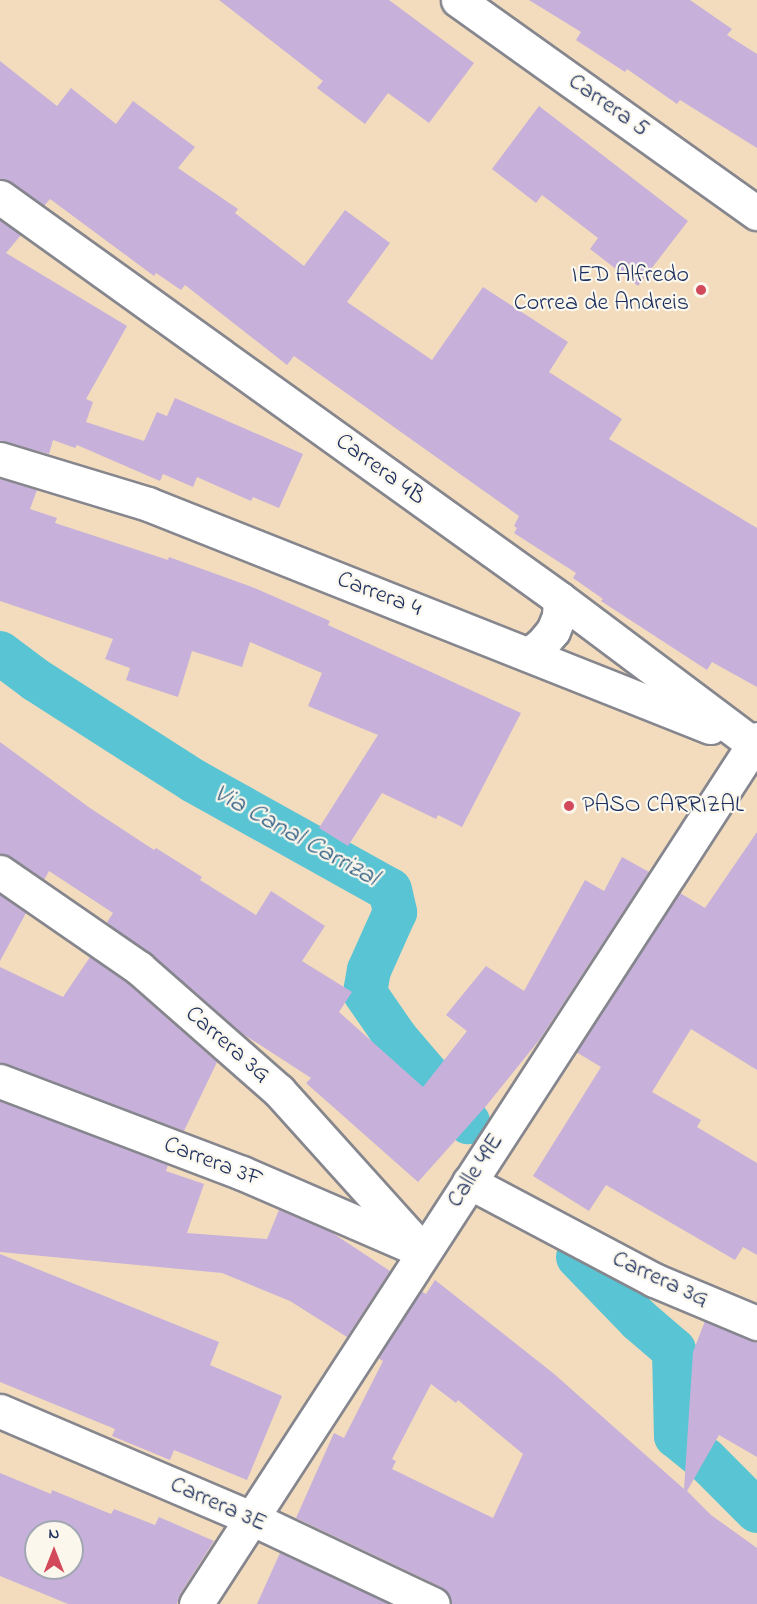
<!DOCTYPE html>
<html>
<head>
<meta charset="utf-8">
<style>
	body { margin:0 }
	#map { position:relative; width:757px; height:1604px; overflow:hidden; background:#f2dcbd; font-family:"Indie Flower",sans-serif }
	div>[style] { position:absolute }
	.canal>* { height:44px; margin:-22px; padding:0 22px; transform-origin:22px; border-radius:22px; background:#59c4d3 }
	.building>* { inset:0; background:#c7b1da }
	.roads { filter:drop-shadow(2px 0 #86868e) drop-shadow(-2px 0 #86868e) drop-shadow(0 2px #86868e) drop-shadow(0 -2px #86868e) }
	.street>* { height:33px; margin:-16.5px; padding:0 16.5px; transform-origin:16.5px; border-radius:16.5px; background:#fff }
	.dots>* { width:16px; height:16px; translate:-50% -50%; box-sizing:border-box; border:3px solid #fbf7ec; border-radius:50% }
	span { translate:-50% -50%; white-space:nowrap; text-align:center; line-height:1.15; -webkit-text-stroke:4.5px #fbf7ec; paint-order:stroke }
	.street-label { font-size:24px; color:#1b2f5e }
	.poi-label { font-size:24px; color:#1b2f5e }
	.right { translate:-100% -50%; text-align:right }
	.left { translate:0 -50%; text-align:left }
	.water-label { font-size:26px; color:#2e5c81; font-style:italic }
	.north { position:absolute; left:24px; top:1520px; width:60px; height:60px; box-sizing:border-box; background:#fbf7ec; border:2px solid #a1a7b3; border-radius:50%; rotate:0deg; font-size:16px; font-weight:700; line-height:24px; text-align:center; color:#1b2f5e }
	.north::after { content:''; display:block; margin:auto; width:21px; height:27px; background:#d1495b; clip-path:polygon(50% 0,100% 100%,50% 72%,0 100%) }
</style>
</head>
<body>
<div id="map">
	<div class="canal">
		<div style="left:0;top:653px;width:45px;rotate:36.9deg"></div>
		<div style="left:36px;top:680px;width:188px;rotate:32.6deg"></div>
		<div style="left:194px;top:781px;width:224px;rotate:29.1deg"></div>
		<div style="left:390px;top:890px;width:23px;rotate:77deg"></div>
		<div style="left:395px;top:912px;width:64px;rotate:114.1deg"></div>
		<div style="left:369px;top:970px;width:23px;rotate:100deg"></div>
		<div style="left:365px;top:993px;width:55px;rotate:55.4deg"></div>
		<div style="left:396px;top:1038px;width:111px;rotate:49.4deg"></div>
		<div style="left:578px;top:1257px;width:88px;rotate:45.9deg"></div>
		<div style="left:639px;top:1320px;width:46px;rotate:40.6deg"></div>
		<div style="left:674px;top:1350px;width:86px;rotate:88.7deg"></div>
		<div style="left:676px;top:1436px;width:38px;rotate:39deg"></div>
		<div style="left:706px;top:1460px;width:72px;rotate:45deg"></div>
	</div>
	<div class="building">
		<div style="clip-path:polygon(219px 0,389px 0,474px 63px,429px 123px,388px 93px,365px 124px,317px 88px,323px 81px)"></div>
		<div style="clip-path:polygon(529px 0,690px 0,732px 29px,727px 35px,757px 54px,757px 148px,680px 100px,677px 104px,627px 69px,625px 72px,576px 40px,581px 32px)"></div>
		<div style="clip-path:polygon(0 61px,57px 106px,71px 88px,116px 124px,133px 101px,195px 147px,178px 168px,238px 209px,235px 213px,304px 266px,345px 210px,390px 243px,347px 302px,432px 360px,483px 287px,568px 342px,549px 372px,622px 419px,609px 439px,757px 528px,757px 687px,712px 662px,707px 670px,601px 601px,603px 599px,573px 578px,576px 573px,514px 533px,517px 528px,514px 526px,519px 516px,294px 356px,287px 365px,185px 285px,181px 290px,156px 273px,154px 276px,50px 199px,44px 206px,11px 182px,0 179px)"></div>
		<div style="clip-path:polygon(539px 106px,688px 221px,638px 286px,590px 249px,598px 238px,542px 195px,536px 203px,492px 169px)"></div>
		<div style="clip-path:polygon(0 220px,21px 235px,6px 253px,127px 326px,86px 399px,93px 402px,86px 422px,144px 441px,157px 412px,167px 416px,175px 398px,303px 454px,279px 508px,253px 497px,251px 501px,197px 477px,193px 487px,163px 474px,160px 481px,77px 445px,75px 448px,53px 440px,49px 454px,0 441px)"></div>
		<div style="clip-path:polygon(0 479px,37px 490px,30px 509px,57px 518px,55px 523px,168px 560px,169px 557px,252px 587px,330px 621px,328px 625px,521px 713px,462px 827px,438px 815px,436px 819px,382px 793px,348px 846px,319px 828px,378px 735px,308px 706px,322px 673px,250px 642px,242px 667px,192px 651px,178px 697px,126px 680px,130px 668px,105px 659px,113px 639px,0 601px)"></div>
		<div style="clip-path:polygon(0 742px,90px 808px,154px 850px,156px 848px,202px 877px,200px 880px,256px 915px,271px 891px,325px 926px,302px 961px,352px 992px,339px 1012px,423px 1087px,467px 1031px,446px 1015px,486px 966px,524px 991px,585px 880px,604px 891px,622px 857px,649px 872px,540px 1039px,486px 1106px,418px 1182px,306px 1083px,311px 1078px,243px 1034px,151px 954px,111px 926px,107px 922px,113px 913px,49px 871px,44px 880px,11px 857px,0 854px)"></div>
		<div style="clip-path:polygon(757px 832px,757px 1070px,691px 1029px,652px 1092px,701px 1120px,697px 1127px,757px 1163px,757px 1255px,743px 1247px,735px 1260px,606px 1185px,589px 1211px,533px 1176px,601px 1067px,576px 1052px,680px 893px,705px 908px)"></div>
		<div style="clip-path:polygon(0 895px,26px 913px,0 961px)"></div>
		<div style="clip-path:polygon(90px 957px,127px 983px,217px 1062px,184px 1131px,0 1063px,0 967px,63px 997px)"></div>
		<div style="clip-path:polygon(0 1101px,168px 1165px,166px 1171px,204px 1184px,187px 1233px,267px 1239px,279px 1210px,331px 1232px,390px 1271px,347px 1337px,290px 1301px,222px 1273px,0 1252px)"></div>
		<div style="clip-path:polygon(0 1254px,219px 1342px,210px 1365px,282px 1396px,247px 1480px,174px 1450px,170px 1460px,112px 1436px,115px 1429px,0 1382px)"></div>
		<div style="clip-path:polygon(evenodd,435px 1280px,553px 1373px,684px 1489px,693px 1352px,705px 1321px,757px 1343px,757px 1457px,719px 1435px,687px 1491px,711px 1515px,757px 1548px,757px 1604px,451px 1604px,449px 1594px,441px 1587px,296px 1518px,334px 1433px,344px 1438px,383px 1361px,378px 1358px,421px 1291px,426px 1294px,435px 1280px,431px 1384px,456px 1403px,458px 1400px,523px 1454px,493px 1518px,392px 1469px,396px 1461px,392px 1459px,431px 1384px)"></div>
		<div style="clip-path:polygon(evenodd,0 1473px,51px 1494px,52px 1490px,111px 1514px,114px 1509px,155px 1525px,159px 1517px,214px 1541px,180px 1594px,177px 1604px,68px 1604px,0 1576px,0 1473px,36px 1532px,72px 1532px,72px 1568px,36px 1568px,36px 1532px)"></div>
		<div style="clip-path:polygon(280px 1553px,389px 1604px,257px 1604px)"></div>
	</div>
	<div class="roads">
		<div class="street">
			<div style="left:458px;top:0;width:367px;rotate:35.5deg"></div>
			<div style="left:0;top:197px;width:689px;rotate:35.67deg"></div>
			<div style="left:560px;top:599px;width:246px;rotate:36.9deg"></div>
			<div style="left:0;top:459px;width:155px;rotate:16.9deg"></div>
			<div style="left:148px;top:504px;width:605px;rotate:21.64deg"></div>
			<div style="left:530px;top:654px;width:16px;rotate:-40deg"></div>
			<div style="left:542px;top:644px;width:17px;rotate:-50deg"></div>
			<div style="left:553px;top:631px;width:16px;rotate:-68deg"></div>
			<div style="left:559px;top:616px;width:17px;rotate:-87deg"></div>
			<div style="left:0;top:872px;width:169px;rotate:34.6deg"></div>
			<div style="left:139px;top:968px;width:186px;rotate:41.3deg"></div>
			<div style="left:279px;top:1091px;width:215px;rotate:48deg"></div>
			<div style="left:0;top:1081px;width:259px;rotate:20.8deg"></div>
			<div style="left:242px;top:1173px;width:186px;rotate:23.4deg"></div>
			<div style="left:469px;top:1182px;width:209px;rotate:27.9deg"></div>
			<div style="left:654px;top:1280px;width:112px;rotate:22.7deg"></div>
			<div style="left:0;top:1411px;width:273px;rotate:23.1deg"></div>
			<div style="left:251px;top:1518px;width:201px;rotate:25.3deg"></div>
			<div style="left:196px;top:1604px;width:1031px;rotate:-57.03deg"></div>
		</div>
	</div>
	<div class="dots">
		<div style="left:701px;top:290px;background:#d1495b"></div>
		<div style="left:569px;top:806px;background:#d1495b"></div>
	</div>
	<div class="street-label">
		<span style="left:608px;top:106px;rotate:35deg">Carrera 5</span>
		<span style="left:380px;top:470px;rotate:36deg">Carrera 4B</span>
		<span style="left:379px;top:595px;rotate:21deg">Carrera 4</span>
		<span style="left:227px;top:1045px;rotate:41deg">Carrera 3G</span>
		<span style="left:213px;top:1163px;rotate:21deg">Carrera 3F</span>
		<span style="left:476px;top:1171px;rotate:-57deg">Calle 49E</span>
		<span style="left:660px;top:1280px;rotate:25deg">Carrera 3G</span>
		<span style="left:218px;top:1505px;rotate:24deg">Carrera 3E</span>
	</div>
	<div class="poi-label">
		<span class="right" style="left:689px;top:290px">IED Alfredo<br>Correa de Andreis</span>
		<span class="left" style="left:582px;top:806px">PASO CARRIZAL</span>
	</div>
	<div class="water-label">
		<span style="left:295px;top:837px;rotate:29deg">Via Canal Carrizal</span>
	</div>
	<div class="north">N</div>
</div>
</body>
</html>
